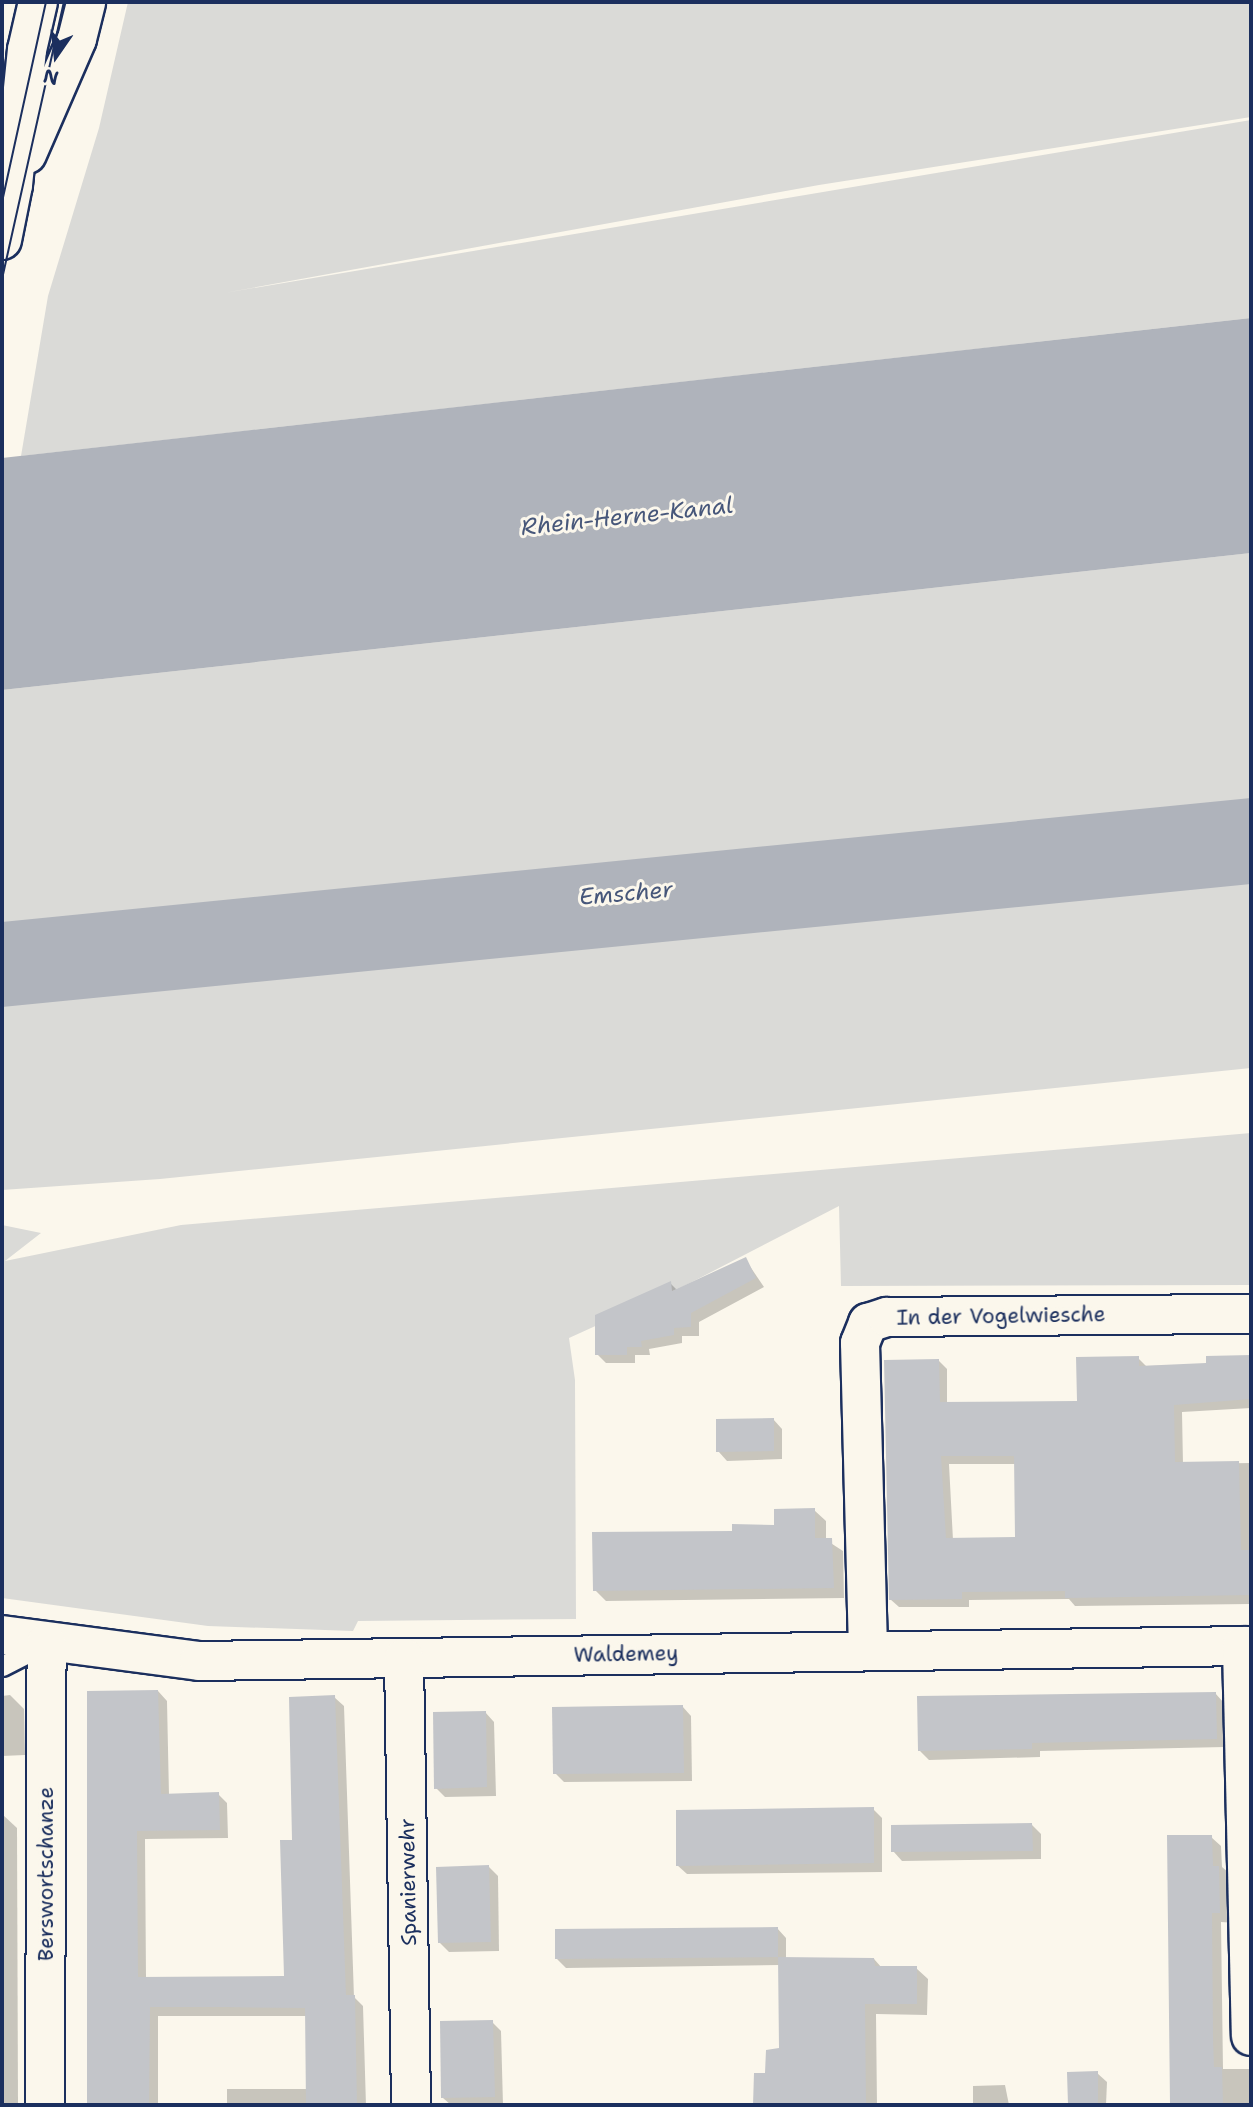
<!DOCTYPE html>
<html>
<head>
<meta charset="utf-8">
<style>
	body { margin:0 }
	#map { position:relative; width:1253px; height:2107px; overflow:hidden; background:#fbf7ec; font-family:"Shantell Sans",sans-serif }
	div>[style] { position:absolute }
	.green>* { inset:0; background:#dadad7 }
	.water>* { inset:0; background:#afb3bb }
	.shadow>* { inset:0; background:#0003 }
	.building>* { inset:0; background:#c3c5c9 }
	.roads { filter:drop-shadow(2px 0 #1b2f5e) drop-shadow(-2px 0 #1b2f5e) drop-shadow(0 2px #1b2f5e) drop-shadow(0 -2px #1b2f5e) }
	.service>* { height:19px; margin:-9.5px; padding:0 9.5px; transform-origin:9.5px; border-radius:9.5px; background:#fbf7ec }
	.minor>* { height:38px; margin:-19px; padding:0 19px; transform-origin:19px; border-radius:19px; background:#fbf7ec }
	.secondary>* { height:38px; margin:-19px; padding:0 19px; transform-origin:19px; border-radius:19px; background:#fbf7ec }
	.tram>* { height:2px; margin:-1px; padding:0 1px; transform-origin:1px; border-radius:1px; background:#1b2f5e }
	span { translate:-50% -50%; white-space:nowrap; text-align:center; line-height:1.15; -webkit-text-stroke:6px #fbf7ec; paint-order:stroke }
	.street-label { font-size:21px; color:#1b2f5e }
	.water-label { font-size:23px; color:#47577a; font-style:italic }
	.frame { position:absolute; inset:0; border:4px solid #1b2f5e; pointer-events:none }
	.north { position:absolute; left:21px; top:21px; width:70px; height:70px; -webkit-text-stroke:5px #fbf7ec; paint-order:stroke; rotate:194deg; font-size:19px; font-weight:700; line-height:28px; text-align:center; color:#1b2f5e }
	.north::after { content:''; display:block; margin:auto; width:24px; height:32px; background:#1b2f5e; clip-path:polygon(50% 0,100% 100%,50% 72%,0 100%) }
</style>
</head>
<body>
<div id="map">
	<div class="green">
		<div style="clip-path:polygon(128px 2px,1251px 2px,1251px 117px,819px 185px,224px 293px,1251px 120px,1251px 318px,21px 456px,48px 296px,99px 128px)"></div>
		<div style="clip-path:polygon(1251px 553px,1251px 1068px,160px 1179px,2px 1190px,2px 690px)"></div>
		<div style="clip-path:polygon(1251px 1133px,1251px 1285px,841px 1286px,839px 1206px,690px 1283px,569px 1338px,575px 1380px,576px 1619px,358px 1621px,353px 1631px,208px 1626px,2px 1598px,2px 1225px,41px 1233px,5px 1261px,181px 1225px)"></div>
	</div>
	<div class="water">
		<div style="clip-path:polygon(1251px 318px,1251px 553px,2px 690px,2px 458px)"></div>
		<div style="clip-path:polygon(1251px 798px,1251px 884px,2px 1007px,2px 922px)"></div>
	</div>
	<div class="shadow">
		<div style="clip-path:polygon(745px 1259px,764px 1287px,699px 1322px,699px 1336px,682px 1336px,682px 1343px,649px 1349px,650px 1355px,635px 1355px,635px 1363px,606px 1363px,597px 1354px,670px 1283px,678px 1291px)"></div>
		<div style="clip-path:polygon(evenodd,1208px 1357px,1251px 1357px,1251px 1408px,1182px 1412px,1183px 1464px,1251px 1463px,1251px 1604px,1075px 1606px,1069px 1599px,969px 1600px,969px 1607px,899px 1607px,890px 1599px,939px 1361px,947px 1369px,947px 1404px,1079px 1402px,1138px 1358px,1146px 1366px,1208px 1365px,1208px 1357px,949px 1464px,1016px 1464px,1017px 1539px,953px 1540px,949px 1464px)"></div>
		<div style="clip-path:polygon(773px 1419px,782px 1429px,782px 1459px,727px 1461px,718px 1451px)"></div>
		<div style="clip-path:polygon(814px 1510px,826px 1521px,826px 1540px,843px 1551px,844px 1598px,606px 1601px,595px 1590px,734px 1533px,776px 1526px)"></div>
		<div style="clip-path:polygon(158px 1691px,167px 1701px,169px 1795px,218px 1794px,227px 1803px,228px 1838px,145px 1839px,146px 1978px,285px 1978px,294px 1842px,334px 1697px,344px 1706px,354px 1997px,363px 2006px,366px 2105px,227px 2105px,227px 2089px,308px 2089px,307px 2016px,158px 2016px,158px 2105px,89px 2105px,88px 2067px)"></div>
		<div style="clip-path:polygon(1215px 1693px,1224px 1703px,1225px 1747px,1040px 1751px,1040px 1757px,929px 1760px,920px 1751px)"></div>
		<div style="clip-path:polygon(10px 1695px,24px 1709px,25px 1755px,2px 1756px,2px 1696px)"></div>
		<div style="clip-path:polygon(682px 1706px,691px 1716px,692px 1781px,564px 1782px,555px 1773px)"></div>
		<div style="clip-path:polygon(485px 1712px,494px 1722px,496px 1796px,445px 1797px,436px 1788px)"></div>
		<div style="clip-path:polygon(873px 1809px,882px 1818px,882px 1872px,687px 1874px,677px 1865px)"></div>
		<div style="clip-path:polygon(2px 1814px,17px 1828px,18px 2105px,2px 2105px)"></div>
		<div style="clip-path:polygon(1032px 1825px,1041px 1834px,1041px 1859px,902px 1861px,893px 1851px)"></div>
		<div style="clip-path:polygon(1168px 1837px,1211px 1837px,1221px 1846px,1222px 1867px,1234px 1877px,1236px 1923px,1221px 1922px,1223px 2069px,1251px 2069px,1251px 2105px,1171px 2105px)"></div>
		<div style="clip-path:polygon(489px 1867px,498px 1876px,499px 1951px,449px 1952px,440px 1943px)"></div>
		<div style="clip-path:polygon(777px 1928px,786px 1938px,786px 1959px,874px 1959px,882px 1968px,916px 1968px,928px 1979px,927px 2015px,876px 2014px,877px 2105px,755px 2105px,756px 2075px,767px 2074px,780px 2050px,780px 1965px,566px 1968px,557px 1959px)"></div>
		<div style="clip-path:polygon(492px 2022px,501px 2031px,503px 2105px,451px 2105px,443px 2098px)"></div>
		<div style="clip-path:polygon(1097px 2073px,1107px 2082px,1106px 2105px,1069px 2105px,1069px 2074px)"></div>
		<div style="clip-path:polygon(1005px 2085px,1009px 2105px,973px 2105px,973px 2086px)"></div>
	</div>
	<div class="building">
		<div style="clip-path:polygon(746px 1257px,756px 1278px,691px 1313px,691px 1327px,674px 1328px,674px 1335px,641px 1341px,642px 1347px,627px 1347px,627px 1355px,595px 1355px,595px 1315px,671px 1281px,672px 1291px)"></div>
		<div style="clip-path:polygon(evenodd,1251px 1355px,1251px 1399px,1174px 1405px,1175px 1462px,1239px 1461px,1241px 1550px,1251px 1550px,1251px 1595px,1065px 1598px,1065px 1591px,962px 1592px,962px 1599px,889px 1600px,884px 1360px,939px 1359px,940px 1402px,1077px 1401px,1076px 1357px,1139px 1356px,1139px 1366px,1206px 1363px,1206px 1356px,1251px 1355px,941px 1456px,1014px 1456px,1015px 1537px,946px 1538px,941px 1456px)"></div>
		<div style="clip-path:polygon(774px 1418px,774px 1451px,716px 1452px,716px 1419px)"></div>
		<div style="clip-path:polygon(815px 1508px,815px 1538px,832px 1538px,834px 1588px,593px 1591px,592px 1532px,732px 1531px,732px 1524px,774px 1525px,774px 1509px)"></div>
		<div style="clip-path:polygon(158px 1690px,161px 1794px,219px 1792px,220px 1830px,137px 1831px,138px 1977px,284px 1976px,280px 1840px,292px 1840px,289px 1697px,335px 1695px,346px 1995px,355px 1995px,357px 2105px,306px 2105px,305px 2008px,223px 2007px,150px 2007px,149px 2105px,87px 2105px,87px 1691px)"></div>
		<div style="clip-path:polygon(1216px 1692px,1217px 1739px,1032px 1743px,1032px 1749px,918px 1751px,917px 1696px)"></div>
		<div style="clip-path:polygon(683px 1705px,684px 1773px,553px 1774px,552px 1707px)"></div>
		<div style="clip-path:polygon(486px 1711px,487px 1787px,434px 1789px,433px 1712px)"></div>
		<div style="clip-path:polygon(874px 1807px,874px 1863px,676px 1866px,676px 1810px)"></div>
		<div style="clip-path:polygon(1032px 1823px,1033px 1851px,891px 1852px,891px 1825px)"></div>
		<div style="clip-path:polygon(1167px 1835px,1212px 1835px,1213px 1866px,1219px 1866px,1220px 1913px,1212px 1913px,1213px 2038px,1214px 2067px,1222px 2067px,1223px 2105px,1170px 2105px)"></div>
		<div style="clip-path:polygon(489px 1865px,491px 1942px,438px 1943px,436px 1867px)"></div>
		<div style="clip-path:polygon(778px 1927px,778px 1957px,555px 1959px,555px 1929px)"></div>
		<div style="clip-path:polygon(778px 1957px,874px 1958px,875px 1966px,917px 1966px,917px 2004px,865px 2004px,866px 2105px,753px 2105px,754px 2073px,765px 2073px,766px 2050px,779px 2048px)"></div>
		<div style="clip-path:polygon(493px 2020px,495px 2097px,441px 2098px,440px 2021px)"></div>
		<div style="clip-path:polygon(1098px 2071px,1098px 2105px,1068px 2105px,1067px 2072px)"></div>
	</div>
	<div class="roads">
		<div class="service">
			<div style="left:2px;top:1666px;width:46px;rotate:-27.1deg"></div>
		</div>
		<div class="minor">
			<div style="left:2px;top:1635px;width:199px;rotate:7.5deg"></div>
			<div style="left:199px;top:1661px;width:1052px;rotate:-0.82deg"></div>
			<div style="left:1242px;top:1646px;width:390px;rotate:88.7deg"></div>
			<div style="left:868px;top:1649px;width:306px;rotate:-91.5deg"></div>
			<div style="left:860px;top:1343px;width:22px;rotate:-68deg"></div>
			<div style="left:868px;top:1323px;width:20px;rotate:-18deg"></div>
			<div style="left:887px;top:1317px;width:364px;rotate:-0.5deg"></div>
			<div style="left:404px;top:1658px;width:447px;rotate:89.1deg"></div>
			<div style="left:45px;top:2105px;width:462px;rotate:-89.8deg"></div>
		</div>
		<div class="secondary">
			<div style="left:27px;top:154px;width:125px;rotate:-66.5deg"></div>
			<div style="left:77px;top:39px;width:38px;rotate:-76deg"></div>
			<div style="left:2px;top:240px;width:56px;rotate:-78.7deg"></div>
			<div style="left:13px;top:185px;width:136px;rotate:-84.1deg"></div>
			<div style="left:27px;top:50px;width:49px;rotate:-77.1deg"></div>
		</div>
	</div>
	<div class="tram">
		<div style="left:2px;top:202px;width:205px;rotate:-77.6deg"></div>
		<div style="left:2px;top:279px;width:284px;rotate:-77.4deg"></div>
	</div>
	<div class="street-label">
		<span style="left:1001px;top:1316px;rotate:-1deg">In der Vogelwiesche</span>
		<span style="left:626px;top:1654px;rotate:-1deg">Waldemey</span>
		<span style="left:46px;top:1874px;rotate:-90deg">Berswortschanze</span>
		<span style="left:408px;top:1882px;rotate:-91deg">Spanierwehr</span>
	</div>
	<div class="water-label">
		<span style="left:627px;top:516px;rotate:-6deg">Rhein-Herne-Kanal</span>
		<span style="left:626px;top:893px;rotate:-5deg">Emscher</span>
	</div>
	<div class="frame"></div>
	<div class="north">N</div>
</div>
</body>
</html>
